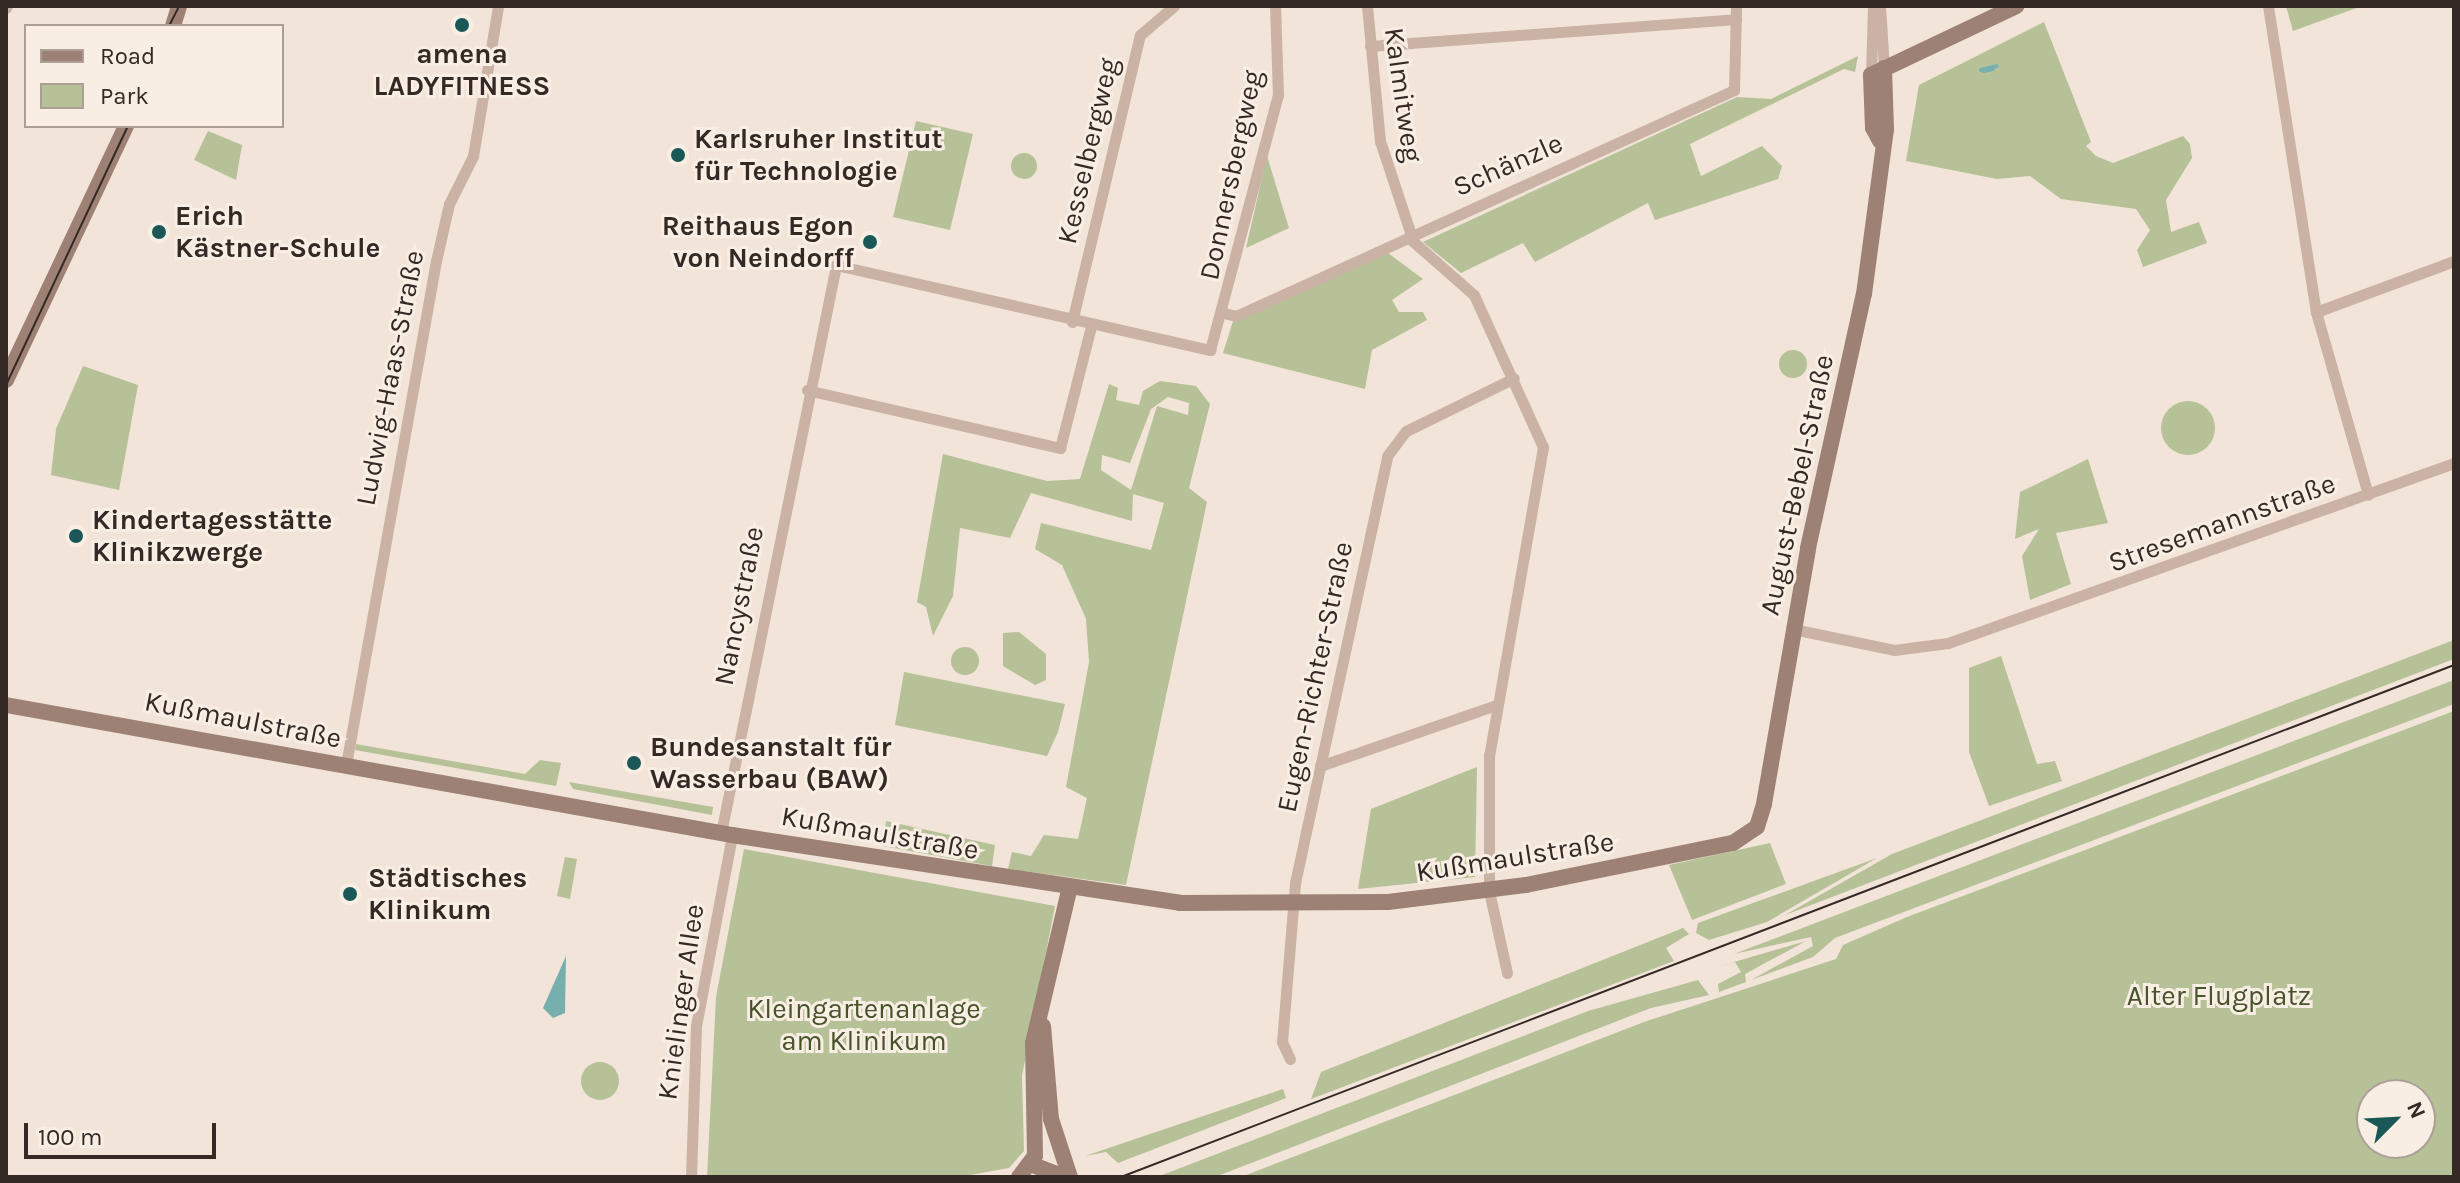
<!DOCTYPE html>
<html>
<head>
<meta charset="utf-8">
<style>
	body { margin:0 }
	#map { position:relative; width:2460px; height:1183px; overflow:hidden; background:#f2e4d8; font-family:Karla,sans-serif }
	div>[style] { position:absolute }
	.green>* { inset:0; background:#b6c198 }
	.round { border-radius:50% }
	.water>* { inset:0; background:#76afae }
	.stream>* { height:4px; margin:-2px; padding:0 2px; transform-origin:2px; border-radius:2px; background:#76afae }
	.street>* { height:11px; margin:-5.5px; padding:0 5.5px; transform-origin:5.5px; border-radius:5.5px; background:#cab2a4 }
	.secondary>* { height:16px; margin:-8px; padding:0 8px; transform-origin:8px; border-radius:8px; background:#9d8175 }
	.tram>* { height:2px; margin:-1px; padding:0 1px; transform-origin:1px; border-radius:1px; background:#352926 }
	.dots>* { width:22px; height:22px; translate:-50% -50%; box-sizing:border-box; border:4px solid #f9eee4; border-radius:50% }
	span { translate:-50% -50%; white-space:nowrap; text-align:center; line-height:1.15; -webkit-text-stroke:6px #f9eee4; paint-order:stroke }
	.poi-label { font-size:28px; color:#352926; font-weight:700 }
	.left { translate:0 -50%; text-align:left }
	.right { translate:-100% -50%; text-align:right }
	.street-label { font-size:28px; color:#352926 }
	.park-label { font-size:28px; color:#475429 }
	.frame { position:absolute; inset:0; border:8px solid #352926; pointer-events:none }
	.legend { position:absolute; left:24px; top:24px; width:260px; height:104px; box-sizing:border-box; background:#f9eee4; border:2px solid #ab9f98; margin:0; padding:10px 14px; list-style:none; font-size:24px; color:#352926 }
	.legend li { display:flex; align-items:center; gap:16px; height:40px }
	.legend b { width:40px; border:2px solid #ab9f98 }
	.north { position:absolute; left:2356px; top:1079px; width:80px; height:80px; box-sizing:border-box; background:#f9eee4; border:2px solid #ab9f98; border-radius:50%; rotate:66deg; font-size:22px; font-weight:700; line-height:32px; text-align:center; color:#352926 }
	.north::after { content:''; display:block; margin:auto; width:28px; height:36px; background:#1a5757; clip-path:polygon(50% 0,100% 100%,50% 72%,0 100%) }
	.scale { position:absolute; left:24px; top:1123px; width:192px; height:36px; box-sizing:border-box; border:4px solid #352926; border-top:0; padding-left:10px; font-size:24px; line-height:28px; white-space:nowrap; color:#352926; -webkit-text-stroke:6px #f9eee4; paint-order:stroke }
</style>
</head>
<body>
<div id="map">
	<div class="green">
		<div style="clip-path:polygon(2286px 6px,2362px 6px,2293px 31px)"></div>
		<div style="clip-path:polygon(2044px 22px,2091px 142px,2086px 146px,2096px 156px,2113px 163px,2183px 136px,2190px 144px,2192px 158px,2166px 200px,2171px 232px,2199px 222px,2207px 243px,2143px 267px,2137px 250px,2150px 230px,2136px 209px,2061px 199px,2030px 176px,1997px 179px,1906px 161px,1919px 85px)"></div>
		<div style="clip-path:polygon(1858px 56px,1855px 72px,1844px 69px,1690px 144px,1701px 176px,1762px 146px,1782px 166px,1778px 179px,1655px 220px,1648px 203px,1535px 262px,1523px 243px,1461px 273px,1423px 242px,1737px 97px,1771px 99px)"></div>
		<div style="clip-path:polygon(916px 121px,973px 134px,950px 230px,893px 217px)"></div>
		<div style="clip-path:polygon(208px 131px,242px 145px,236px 180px,194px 160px)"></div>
		<div class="round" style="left:1011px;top:153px;width:26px;height:26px"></div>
		<div style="clip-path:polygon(1267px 156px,1289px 228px,1246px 248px)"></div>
		<div style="clip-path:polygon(1388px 253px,1423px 279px,1392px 300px,1399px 312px,1423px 312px,1427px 320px,1372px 350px,1365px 389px,1223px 353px,1233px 321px)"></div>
		<div class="round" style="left:1779px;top:350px;width:28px;height:28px"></div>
		<div style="clip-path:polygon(83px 366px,138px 385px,119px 490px,51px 475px,56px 429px)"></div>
		<div style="clip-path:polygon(evenodd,1160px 381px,1196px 386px,1210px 404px,1189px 488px,1207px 502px,1126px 885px,1008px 869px,1012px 852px,1031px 856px,1044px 835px,1078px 839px,1087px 798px,1066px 787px,1089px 662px,1086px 619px,1062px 565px,1035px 549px,1041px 523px,1151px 550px,1164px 503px,1133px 494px,1132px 521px,1031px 493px,1010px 538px,960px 528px,953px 596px,933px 636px,926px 607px,917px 602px,943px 454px,1047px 481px,1080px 479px,1109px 384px,1118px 388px,1116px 400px,1139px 405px,1143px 391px,1160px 381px,1168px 397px,1189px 403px,1188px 415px,1157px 406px,1131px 490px,1101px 470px,1102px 455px,1130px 463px,1151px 409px,1168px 397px)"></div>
		<div class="round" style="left:2161px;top:401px;width:54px;height:54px"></div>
		<div style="clip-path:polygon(2088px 459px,2108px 523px,2056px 533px,2071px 584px,2030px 600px,2022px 556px,2039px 529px,2015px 539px,2020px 492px)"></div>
		<div style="clip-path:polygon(1019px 632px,1046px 654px,1046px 680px,1035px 685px,1003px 666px,1003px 633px)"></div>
		<div style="clip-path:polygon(2454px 640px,2454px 659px,1785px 915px,1892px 854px)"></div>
		<div class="round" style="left:951px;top:647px;width:28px;height:28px"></div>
		<div style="clip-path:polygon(2001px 656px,2037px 764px,2055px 761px,2062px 781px,1989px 806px,1969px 752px,1969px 668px)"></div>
		<div style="clip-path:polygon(904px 672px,1065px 704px,1058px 732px,1047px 756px,895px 725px)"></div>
		<div style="clip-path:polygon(2454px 680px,2454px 704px,1835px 938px,1813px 957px,1751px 980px,1813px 946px,1811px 937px,1734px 954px)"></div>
		<div style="clip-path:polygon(evenodd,2454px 711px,2454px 1177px,1241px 1177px,1644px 1022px,1836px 959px,1843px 945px,1907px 917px,2454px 711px,2372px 1095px,2420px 1095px,2420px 1143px,2372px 1143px,2372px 1095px)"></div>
		<div style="clip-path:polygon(356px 744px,525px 774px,540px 760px,561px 763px,556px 786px,355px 750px)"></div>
		<div style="clip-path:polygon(1477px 767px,1475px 877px,1358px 889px,1371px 809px)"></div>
		<div style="clip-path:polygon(569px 782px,713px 807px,712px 815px,573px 789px)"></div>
		<div style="clip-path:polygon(886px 821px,995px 845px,992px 866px,883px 846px)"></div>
		<div style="clip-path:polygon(1770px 843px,1786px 884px,1692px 920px,1669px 865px)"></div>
		<div style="clip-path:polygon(744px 849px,1055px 906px,1022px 1076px,1024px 1151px,1009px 1168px,959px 1177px,707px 1177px,716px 997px)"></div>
		<div style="clip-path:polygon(565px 857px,577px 859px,570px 899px,557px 896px)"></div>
		<div style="clip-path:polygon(1877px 858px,1767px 922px,1709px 940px,1696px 933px,1698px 923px)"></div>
		<div style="clip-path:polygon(1683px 928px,1689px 934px,1666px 948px,1674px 961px,1311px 1099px,1321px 1072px)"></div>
		<div style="clip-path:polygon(1806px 941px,1745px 974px,1746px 982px,1719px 992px,1718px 984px,1741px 972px,1735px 962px,1717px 967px)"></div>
		<div style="clip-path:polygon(1698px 980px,1709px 995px,1651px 1008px,1215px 1177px,1157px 1177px,1588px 1011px)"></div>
		<div class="round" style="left:581px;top:1062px;width:38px;height:38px"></div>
		<div style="clip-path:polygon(1283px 1089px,1286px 1098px,1118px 1163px,1106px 1152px,1085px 1156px)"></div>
	</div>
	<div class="water">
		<div style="clip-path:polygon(566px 956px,565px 1013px,553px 1018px,543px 1008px)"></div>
	</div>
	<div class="stream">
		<div style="left:1981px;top:70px;width:16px;rotate:-14deg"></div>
		<div style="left:1984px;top:71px;width:9px;rotate:-13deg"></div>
	</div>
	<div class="street">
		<div style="left:1367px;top:6px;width:136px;rotate:84.5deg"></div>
		<div style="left:1380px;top:141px;width:99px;rotate:71.7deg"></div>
		<div style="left:1880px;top:6px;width:62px;rotate:86.3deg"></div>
		<div style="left:2268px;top:6px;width:310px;rotate:81.1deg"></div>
		<div style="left:2316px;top:312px;width:190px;rotate:74.1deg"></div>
		<div style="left:6px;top:8px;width:2px;rotate:-63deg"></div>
		<div style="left:1370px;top:46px;width:367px;rotate:-4.2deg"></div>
		<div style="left:1871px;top:75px;width:69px;rotate:-88.3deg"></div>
		<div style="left:1408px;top:237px;width:88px;rotate:41.3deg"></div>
		<div style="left:1474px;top:295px;width:167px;rotate:65.6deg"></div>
		<div style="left:1543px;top:447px;width:313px;rotate:99.9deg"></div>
		<div style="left:1489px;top:755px;width:136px;rotate:90deg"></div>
		<div style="left:1489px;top:891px;width:84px;rotate:77.6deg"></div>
		<div style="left:2316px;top:312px;width:147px;rotate:-20.3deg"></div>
		<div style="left:1224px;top:313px;width:12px;rotate:14deg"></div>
		<div style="left:1236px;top:316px;width:547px;rotate:-24.41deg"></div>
		<div style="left:1734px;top:90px;width:84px;rotate:-88.6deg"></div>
		<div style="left:1072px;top:322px;width:295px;rotate:-76.7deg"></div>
		<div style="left:1140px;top:35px;width:45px;rotate:-40.5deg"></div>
		<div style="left:807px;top:390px;width:260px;rotate:12.9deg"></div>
		<div style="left:1060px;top:448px;width:126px;rotate:-75.7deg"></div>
		<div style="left:1793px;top:629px;width:103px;rotate:11.7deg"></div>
		<div style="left:1894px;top:650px;width:54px;rotate:-7.4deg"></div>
		<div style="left:1948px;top:643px;width:537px;rotate:-19.58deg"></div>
		<div style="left:346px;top:765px;width:512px;rotate:-79.88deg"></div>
		<div style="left:436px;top:261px;width:58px;rotate:-77.2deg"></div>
		<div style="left:449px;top:204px;width:54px;rotate:-63.4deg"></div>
		<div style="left:473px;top:156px;width:152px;rotate:-80.5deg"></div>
		<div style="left:1320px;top:766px;width:183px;rotate:-19.1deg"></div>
		<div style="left:721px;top:833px;width:580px;rotate:-78.55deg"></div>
		<div style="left:836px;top:265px;width:384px;rotate:12.8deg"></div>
		<div style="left:1210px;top:350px;width:264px;rotate:-75.1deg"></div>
		<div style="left:1278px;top:95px;width:89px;rotate:-91.9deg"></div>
		<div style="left:1290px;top:1059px;width:19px;rotate:-115deg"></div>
		<div style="left:1282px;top:1042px;width:160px;rotate:-85.3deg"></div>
		<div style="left:1295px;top:883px;width:437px;rotate:-77.8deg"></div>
		<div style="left:1387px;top:456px;width:31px;rotate:-53deg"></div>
		<div style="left:1406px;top:431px;width:120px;rotate:-26.1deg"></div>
		<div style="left:691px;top:1177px;width:151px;rotate:-88.1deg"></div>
		<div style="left:696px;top:1026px;width:194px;rotate:-79.3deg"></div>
	</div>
	<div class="secondary">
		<div style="left:173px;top:26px;width:21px;rotate:-73deg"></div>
		<div style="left:1880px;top:141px;width:15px;rotate:-118deg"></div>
		<div style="left:1873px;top:128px;width:53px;rotate:-92.2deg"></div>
		<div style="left:1871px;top:75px;width:161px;rotate:-25.4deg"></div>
		<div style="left:6px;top:380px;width:281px;rotate:-64.7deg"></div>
		<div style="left:6px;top:705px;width:738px;rotate:10.15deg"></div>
		<div style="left:732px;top:835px;width:453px;rotate:8.6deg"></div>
		<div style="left:1180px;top:903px;width:208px;rotate:-0.3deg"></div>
		<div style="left:1388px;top:902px;width:139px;rotate:-7deg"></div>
		<div style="left:1526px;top:885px;width:211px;rotate:-11.5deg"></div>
		<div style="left:1733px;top:843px;width:29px;rotate:-34deg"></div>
		<div style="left:1757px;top:827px;width:24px;rotate:-73deg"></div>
		<div style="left:1764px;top:804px;width:260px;rotate:-80.2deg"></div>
		<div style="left:1808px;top:548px;width:260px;rotate:-77.6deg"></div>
		<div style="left:1864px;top:294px;width:166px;rotate:-82.4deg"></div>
		<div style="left:1886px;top:129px;width:61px;rotate:-91.9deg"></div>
		<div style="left:1043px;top:1026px;width:93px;rotate:85.1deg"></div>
		<div style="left:1051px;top:1119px;width:61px;rotate:71.9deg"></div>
		<div style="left:1033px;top:1165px;width:33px;rotate:21deg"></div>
		<div style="left:1019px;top:1177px;width:26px;rotate:-53deg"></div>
		<div style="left:1035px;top:1156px;width:113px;rotate:-91deg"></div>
		<div style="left:1033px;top:1043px;width:156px;rotate:-76.7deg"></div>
	</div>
	<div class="tram">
		<div style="left:169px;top:26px;width:22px;rotate:-63deg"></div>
		<div style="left:6px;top:385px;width:286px;rotate:-64.8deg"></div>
		<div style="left:1121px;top:1177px;width:1428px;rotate:-21.01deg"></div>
	</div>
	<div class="dots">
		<div style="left:462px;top:25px;background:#1a5757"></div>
		<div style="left:678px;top:155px;background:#1a5757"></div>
		<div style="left:159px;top:232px;background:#1a5757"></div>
		<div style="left:870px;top:242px;background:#1a5757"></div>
		<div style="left:76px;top:536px;background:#1a5757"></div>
		<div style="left:634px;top:763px;background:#1a5757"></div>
		<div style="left:350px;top:894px;background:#1a5757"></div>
	</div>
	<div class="poi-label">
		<span style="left:462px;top:70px">amena<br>LADYFITNESS</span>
		<span class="left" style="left:694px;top:155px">Karlsruher Institut<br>für Technologie</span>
		<span class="left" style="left:175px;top:232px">Erich<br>Kästner-Schule</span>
		<span class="right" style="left:854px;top:242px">Reithaus Egon<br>von Neindorff</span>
		<span class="left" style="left:92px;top:536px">Kindertagesstätte<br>Klinikzwerge</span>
		<span class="left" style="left:650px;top:763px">Bundesanstalt für<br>Wasserbau (BAW)</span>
		<span class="left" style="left:368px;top:894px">Städtisches<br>Klinikum</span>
	</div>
	<div class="street-label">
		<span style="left:1403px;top:95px;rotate:82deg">Kalmitweg</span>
		<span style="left:1088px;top:151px;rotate:-77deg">Kesselbergweg</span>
		<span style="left:1508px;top:165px;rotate:-24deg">Schänzle</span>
		<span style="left:1231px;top:175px;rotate:-78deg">Donnersbergweg</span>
		<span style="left:390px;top:378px;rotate:-79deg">Ludwig-Haas-Straße</span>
		<span style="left:1797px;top:485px;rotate:-78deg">August-Bebel-Straße</span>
		<span style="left:2222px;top:523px;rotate:-20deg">Stresemannstraße</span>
		<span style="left:739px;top:606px;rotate:-79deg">Nancystraße</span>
		<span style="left:1315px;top:677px;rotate:-78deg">Eugen-Richter-Straße</span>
		<span style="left:243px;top:720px;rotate:11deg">Kußmaulstraße</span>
		<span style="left:880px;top:833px;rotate:10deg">Kußmaulstraße</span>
		<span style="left:1515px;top:857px;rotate:-9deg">Kußmaulstraße</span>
		<span style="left:681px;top:1002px;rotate:-82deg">Knielinger Allee</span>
	</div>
	<div class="park-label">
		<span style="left:2219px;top:996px">Alter Flugplatz</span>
		<span style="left:864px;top:1025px">Kleingartenanlage<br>am Klinikum</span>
	</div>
	<div class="frame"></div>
	<ul class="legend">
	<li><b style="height:10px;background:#9d8175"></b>Road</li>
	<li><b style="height:22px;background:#b6c198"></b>Park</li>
	</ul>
	<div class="north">N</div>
	<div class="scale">100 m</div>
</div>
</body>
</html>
